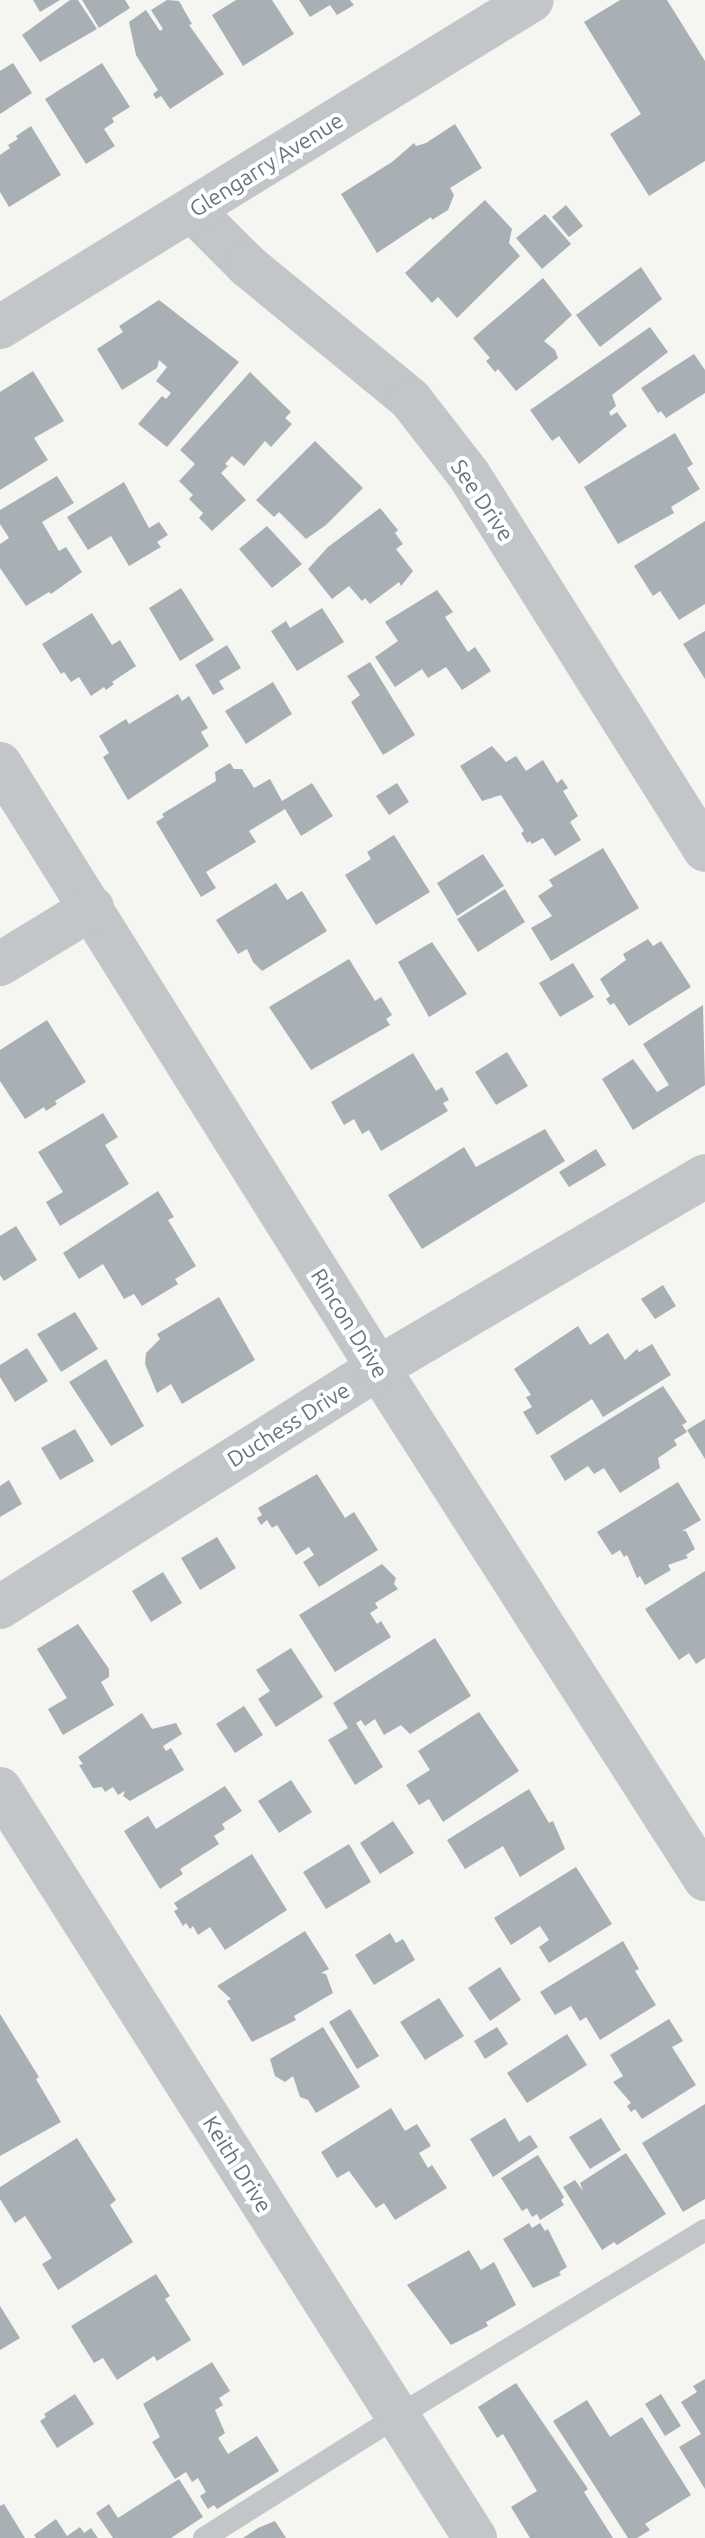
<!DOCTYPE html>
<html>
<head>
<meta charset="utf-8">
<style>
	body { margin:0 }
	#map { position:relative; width:705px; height:2538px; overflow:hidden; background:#f5f5f1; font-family:Ubuntu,sans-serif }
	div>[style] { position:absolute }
	.building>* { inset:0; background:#a8b0b6 }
	.service>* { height:22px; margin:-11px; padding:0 11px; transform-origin:11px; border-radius:11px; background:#c2c6c9 }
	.minor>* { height:44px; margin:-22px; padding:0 22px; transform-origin:22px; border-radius:22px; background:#c2c6c9 }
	span { translate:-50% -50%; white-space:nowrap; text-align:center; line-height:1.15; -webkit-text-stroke:8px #fff; paint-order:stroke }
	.street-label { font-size:22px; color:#647482 }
</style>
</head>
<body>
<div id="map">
	<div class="building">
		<div style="clip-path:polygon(33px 0,60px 0,40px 12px)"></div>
		<div style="clip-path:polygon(70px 0,78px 0,97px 29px,40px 62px,22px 35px)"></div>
		<div style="clip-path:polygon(82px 0,125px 0,130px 8px,99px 28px)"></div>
		<div style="clip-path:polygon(167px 0,179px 1px,192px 24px,189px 25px,224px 74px,170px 109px,161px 96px,156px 99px,153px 94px,158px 90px,136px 55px,129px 22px,146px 10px,160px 31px,163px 29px,151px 10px)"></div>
		<div style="clip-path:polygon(236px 0,272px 0,294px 34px,243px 66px,212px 15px)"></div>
		<div style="clip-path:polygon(299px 0,350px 0,354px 5px,337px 15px,330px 5px,310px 17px)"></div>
		<div style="clip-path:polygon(620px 0,667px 0,705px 61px,705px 161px,649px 196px,610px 134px,641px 114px,584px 22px)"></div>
		<div style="clip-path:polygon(13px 63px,32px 93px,0 114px,0 71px)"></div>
		<div style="clip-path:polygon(102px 63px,130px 107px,112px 118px,114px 122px,104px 129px,115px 146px,86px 164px,45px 99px)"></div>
		<div style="clip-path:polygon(455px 124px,482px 168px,450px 188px,454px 195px,448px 210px,432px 220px,431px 217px,377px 253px,341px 194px,392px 162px,414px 143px,416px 146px,426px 143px)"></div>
		<div style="clip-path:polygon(31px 126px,61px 175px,9px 207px,0 192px,0 155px,10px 148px,8px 145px,18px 139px,16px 136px)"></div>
		<div style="clip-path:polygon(485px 200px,512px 229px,509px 243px,520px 256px,457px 318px,438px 297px,432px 303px,405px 273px)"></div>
		<div style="clip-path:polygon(566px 205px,583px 226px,569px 237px,552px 217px)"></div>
		<div style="clip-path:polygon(545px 214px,571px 244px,542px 269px,516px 238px)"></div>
		<div style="clip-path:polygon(641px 267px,662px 299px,600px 347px,576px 315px)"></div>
		<div style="clip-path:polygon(543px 278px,572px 315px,544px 341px,555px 350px,558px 358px,516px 391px,498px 369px,495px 372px,486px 361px,490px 358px,473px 338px)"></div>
		<div style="clip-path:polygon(159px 300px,239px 362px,167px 447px,138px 424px,162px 396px,166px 399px,171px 393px,156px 381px,167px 367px,159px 360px,157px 368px,122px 390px,97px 349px,123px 332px,119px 326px)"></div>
		<div style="clip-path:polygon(650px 327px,668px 352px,612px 395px,616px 406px,609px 412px,611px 416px,617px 412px,627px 426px,579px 464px,559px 436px,552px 441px,530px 410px)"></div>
		<div style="clip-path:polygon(694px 354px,705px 370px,705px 393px,666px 418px,661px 411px,658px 413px,641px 388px)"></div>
		<div style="clip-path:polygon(33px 371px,64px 421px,34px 438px,48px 460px,0 490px,0 392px)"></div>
		<div style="clip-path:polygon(250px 372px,291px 412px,285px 418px,292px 424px,271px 447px,265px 441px,244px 466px,232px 456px,225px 464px,228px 466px,221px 473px,246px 500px,212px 531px,199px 518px,203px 513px,189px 499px,193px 495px,179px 481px,195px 464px,180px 450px)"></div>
		<div style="clip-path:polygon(675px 433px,693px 464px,687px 468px,700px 489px,671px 507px,674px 513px,618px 544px,584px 487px)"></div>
		<div style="clip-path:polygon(315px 441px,363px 488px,326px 525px,306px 539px,279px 512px,274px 517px,256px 500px)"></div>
		<div style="clip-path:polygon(57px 476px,74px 503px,42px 522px,59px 551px,66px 547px,82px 572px,51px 594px,49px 592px,26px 606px,0 568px,0 544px,9px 538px,0 524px,0 510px)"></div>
		<div style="clip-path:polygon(124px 482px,149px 528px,159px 522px,168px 535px,157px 542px,161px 547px,129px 566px,111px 536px,88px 550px,67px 517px)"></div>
		<div style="clip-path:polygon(380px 508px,398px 530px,395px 533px,403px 544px,396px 549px,413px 571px,401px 586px,399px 582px,370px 604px,365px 598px,362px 601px,349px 586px,332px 599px,308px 569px,328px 547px)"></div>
		<div style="clip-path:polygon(705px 521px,705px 604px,679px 620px,660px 591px,653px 596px,634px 566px)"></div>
		<div style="clip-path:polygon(267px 526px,302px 564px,272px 588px,239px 549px)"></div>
		<div style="clip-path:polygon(181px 588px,214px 640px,180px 661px,149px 608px)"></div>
		<div style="clip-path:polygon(437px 590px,453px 612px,445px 617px,468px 652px,475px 647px,491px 671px,462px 690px,446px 667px,428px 678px,422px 669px,395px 687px,375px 657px,398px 641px,385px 622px)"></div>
		<div style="clip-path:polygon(322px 608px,344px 642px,297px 671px,271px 631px,286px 621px,290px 628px)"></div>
		<div style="clip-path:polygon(92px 613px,112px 645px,120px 640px,136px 666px,112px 682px,114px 684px,106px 690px,104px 687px,91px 696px,79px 677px,71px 682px,64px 672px,61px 674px,42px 644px)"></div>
		<div style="clip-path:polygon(705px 631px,705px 679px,683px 644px)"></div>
		<div style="clip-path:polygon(227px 645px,241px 668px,219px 681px,224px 689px,213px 695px,195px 665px)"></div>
		<div style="clip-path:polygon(370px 662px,415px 735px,383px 755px,351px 702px,360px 695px,347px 676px)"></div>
		<div style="clip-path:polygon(273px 682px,292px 714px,246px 744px,225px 711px)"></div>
		<div style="clip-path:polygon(178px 694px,182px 701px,189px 696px,208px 728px,201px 732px,209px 746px,128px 800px,103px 757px,109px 753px,99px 736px,126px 719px,129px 724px)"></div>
		<div style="clip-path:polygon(492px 746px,506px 762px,516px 756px,526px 771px,543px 760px,557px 783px,562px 779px,568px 788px,563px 791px,578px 816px,570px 822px,581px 840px,555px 856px,543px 838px,532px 844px,530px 841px,527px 843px,521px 833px,524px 831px,501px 795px,482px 801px,460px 766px)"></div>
		<div style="clip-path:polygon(230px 763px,234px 769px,242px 769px,254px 788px,270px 779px,282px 801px,312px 783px,333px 816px,301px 836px,285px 809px,249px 831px,256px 842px,206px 872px,216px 888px,201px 897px,156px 822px,164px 817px,162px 814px,216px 781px,215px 772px)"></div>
		<div style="clip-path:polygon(397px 783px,409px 802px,389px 815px,376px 796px)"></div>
		<div style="clip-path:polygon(394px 835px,430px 892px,376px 925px,345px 875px,371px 859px,367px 852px)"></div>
		<div style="clip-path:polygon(603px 848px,639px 908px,551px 961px,531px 928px,552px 916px,538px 896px,553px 886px,549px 880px)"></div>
		<div style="clip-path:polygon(483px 854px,504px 886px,457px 916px,437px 883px)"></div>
		<div style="clip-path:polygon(276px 883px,287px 900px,302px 891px,327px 931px,262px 971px,253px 962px,247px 949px,238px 954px,216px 920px)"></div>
		<div style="clip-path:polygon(505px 889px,525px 922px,478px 952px,457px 919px)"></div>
		<div style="clip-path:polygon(648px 939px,653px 946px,661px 941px,691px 987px,629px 1026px,614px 1003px,610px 1005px,606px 999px,610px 996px,600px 979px,626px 960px,623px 954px)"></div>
		<div style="clip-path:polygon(432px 942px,467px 994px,429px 1017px,398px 962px)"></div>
		<div style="clip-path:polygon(349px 959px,375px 1001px,381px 997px,392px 1015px,386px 1019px,390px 1025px,311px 1070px,269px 1007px)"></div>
		<div style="clip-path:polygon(573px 963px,594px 997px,560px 1017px,539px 983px)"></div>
		<div style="clip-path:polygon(703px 1005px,705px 1085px,633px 1130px,602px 1079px,633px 1059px,657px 1092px,669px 1085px,643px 1044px)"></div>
		<div style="clip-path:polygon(47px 1020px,86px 1082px,55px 1101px,57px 1104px,46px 1111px,44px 1107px,25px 1119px,0 1081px,0 1050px)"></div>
		<div style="clip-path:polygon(507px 1052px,528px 1086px,496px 1105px,475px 1072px)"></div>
		<div style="clip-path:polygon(413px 1053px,436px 1091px,442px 1087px,449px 1100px,443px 1103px,448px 1111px,381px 1151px,369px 1130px,362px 1134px,354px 1119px,344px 1125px,331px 1102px)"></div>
		<div style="clip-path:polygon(103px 1113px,118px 1137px,105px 1145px,129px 1184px,60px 1226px,46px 1202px,63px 1192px,38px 1152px)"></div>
		<div style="clip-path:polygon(545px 1129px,565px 1161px,422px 1249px,388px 1195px,464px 1147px,476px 1167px)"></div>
		<div style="clip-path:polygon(596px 1149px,606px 1165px,569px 1187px,559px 1172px)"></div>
		<div style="clip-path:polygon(158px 1191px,174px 1217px,168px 1220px,196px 1266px,175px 1279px,178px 1284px,142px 1306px,134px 1294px,124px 1299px,103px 1264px,79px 1279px,63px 1253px)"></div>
		<div style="clip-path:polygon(16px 1226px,37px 1260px,4px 1281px,0 1275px,0 1236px)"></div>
		<div style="clip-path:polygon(663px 1285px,676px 1306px,655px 1319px,641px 1299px)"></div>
		<div style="clip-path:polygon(219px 1297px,255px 1360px,182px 1404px,171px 1384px,157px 1393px,145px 1364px,146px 1353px,160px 1339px,157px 1334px)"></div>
		<div style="clip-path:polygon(75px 1312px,98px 1349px,61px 1372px,37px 1334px)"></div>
		<div style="clip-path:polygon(578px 1326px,590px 1345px,608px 1333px,625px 1360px,637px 1349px,639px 1352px,652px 1344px,671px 1375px,603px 1417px,592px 1399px,537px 1435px,523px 1412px,532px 1407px,526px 1397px,531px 1395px,514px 1369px)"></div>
		<div style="clip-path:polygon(27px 1348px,48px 1381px,15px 1402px,0 1377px,0 1365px)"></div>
		<div style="clip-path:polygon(106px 1359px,144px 1426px,111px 1446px,69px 1382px)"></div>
		<div style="clip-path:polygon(663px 1386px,687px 1422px,682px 1425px,687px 1432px,674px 1440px,677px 1445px,658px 1458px,660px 1468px,620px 1493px,604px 1468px,594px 1474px,588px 1466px,565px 1481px,550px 1456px)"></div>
		<div style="clip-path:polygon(705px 1419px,705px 1459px,687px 1430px)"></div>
		<div style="clip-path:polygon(75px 1429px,94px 1461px,60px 1480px,41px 1448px)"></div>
		<div style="clip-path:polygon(317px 1474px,345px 1518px,354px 1512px,378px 1550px,319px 1587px,303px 1562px,314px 1555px,309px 1547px,296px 1555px,277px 1525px,272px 1528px,267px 1520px,261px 1525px,257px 1518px,262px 1515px,258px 1508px)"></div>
		<div style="clip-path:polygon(9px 1480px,22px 1504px,0 1517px,0 1486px)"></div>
		<div style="clip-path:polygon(678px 1482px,701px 1520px,682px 1531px,686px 1531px,695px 1549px,686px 1555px,688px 1558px,668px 1565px,671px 1570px,645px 1585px,640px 1576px,637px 1578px,627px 1555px,624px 1557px,620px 1550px,612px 1555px,597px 1532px)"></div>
		<div style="clip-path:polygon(217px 1537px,236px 1568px,200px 1590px,181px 1558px)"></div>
		<div style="clip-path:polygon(382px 1564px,396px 1578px,394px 1584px,398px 1589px,375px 1603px,378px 1608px,370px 1613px,377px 1624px,381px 1621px,391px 1637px,335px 1672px,299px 1615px)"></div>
		<div style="clip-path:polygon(705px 1571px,705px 1658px,696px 1664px,689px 1653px,679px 1660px,645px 1609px)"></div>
		<div style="clip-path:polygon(163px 1572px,182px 1603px,151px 1622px,132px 1591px)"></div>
		<div style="clip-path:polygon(78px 1624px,109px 1669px,109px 1677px,101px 1682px,114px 1705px,63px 1735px,48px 1709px,67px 1698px,37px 1649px)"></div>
		<div style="clip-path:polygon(435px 1638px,471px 1696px,410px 1734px,401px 1725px,384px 1735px,375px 1719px,365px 1726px,361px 1720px,356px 1723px,383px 1767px,355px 1785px,328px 1740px,348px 1728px,333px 1703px)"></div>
		<div style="clip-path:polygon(291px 1648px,323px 1697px,276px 1727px,258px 1699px,270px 1691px,256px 1670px)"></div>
		<div style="clip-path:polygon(244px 1706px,263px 1735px,235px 1753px,216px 1724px)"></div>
		<div style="clip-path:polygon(479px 1712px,519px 1771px,443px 1822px,429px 1799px,419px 1805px,406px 1785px,430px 1770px,418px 1751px)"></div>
		<div style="clip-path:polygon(142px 1713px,152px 1729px,176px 1723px,182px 1734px,163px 1746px,166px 1751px,171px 1748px,184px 1770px,130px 1801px,123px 1796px,125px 1791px,118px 1795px,113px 1787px,105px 1792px,102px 1787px,93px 1788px,79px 1765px,83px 1764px,78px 1757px)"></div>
		<div style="clip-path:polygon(291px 1780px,312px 1812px,279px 1833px,258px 1801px)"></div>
		<div style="clip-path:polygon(225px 1786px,242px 1811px,222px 1824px,225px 1829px,214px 1836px,219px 1844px,180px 1869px,183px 1874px,160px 1889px,124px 1831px,148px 1816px,156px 1829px)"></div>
		<div style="clip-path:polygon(529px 1789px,549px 1823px,553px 1821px,565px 1849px,520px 1877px,503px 1846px,465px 1869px,447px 1840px)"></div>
		<div style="clip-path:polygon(393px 1821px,414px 1853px,380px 1874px,360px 1843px)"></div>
		<div style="clip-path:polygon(349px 1844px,371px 1882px,326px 1909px,303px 1872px)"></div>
		<div style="clip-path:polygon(252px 1854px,287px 1910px,225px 1950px,210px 1927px,198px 1935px,193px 1926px,190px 1929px,186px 1923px,183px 1926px,174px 1911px,178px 1909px,174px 1903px)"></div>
		<div style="clip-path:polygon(576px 1867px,612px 1924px,549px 1963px,539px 1947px,549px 1940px,540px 1926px,511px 1945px,494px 1918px)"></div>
		<div style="clip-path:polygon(305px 1931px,329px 1969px,321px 1973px,326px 1974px,333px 1993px,294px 2016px,296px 2020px,252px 2042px,227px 2001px,231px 1999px,217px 1986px)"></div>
		<div style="clip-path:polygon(390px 1933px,396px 1943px,403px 1939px,415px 1960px,374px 1985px,355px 1955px)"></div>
		<div style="clip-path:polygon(623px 1941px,639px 1969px,635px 1971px,656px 2005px,600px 2040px,586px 2017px,580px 2021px,571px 2006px,555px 2015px,540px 1992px)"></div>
		<div style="clip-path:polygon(500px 1967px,521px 2000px,490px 2021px,468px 1988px)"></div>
		<div style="clip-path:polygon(439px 1998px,464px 2036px,425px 2060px,400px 2022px)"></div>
		<div style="clip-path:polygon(350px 2009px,379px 2056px,357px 2069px,329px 2022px)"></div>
		<div style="clip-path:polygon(0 2014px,39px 2077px,36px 2079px,61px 2122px,0 2156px)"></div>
		<div style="clip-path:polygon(669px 2019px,683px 2041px,672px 2047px,696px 2085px,642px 2119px,635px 2109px,631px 2112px,627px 2106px,631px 2103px,613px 2082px,623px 2076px,610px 2055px)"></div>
		<div style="clip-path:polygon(323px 2027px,360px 2087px,316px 2113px,308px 2100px,300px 2097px,293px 2076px,285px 2082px,275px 2076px,270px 2059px)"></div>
		<div style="clip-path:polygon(497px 2027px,508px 2044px,485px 2059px,474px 2041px)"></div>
		<div style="clip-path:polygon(567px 2034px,587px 2065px,527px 2103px,507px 2073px)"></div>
		<div style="clip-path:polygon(705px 2104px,705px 2199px,683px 2212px,642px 2143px)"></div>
		<div style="clip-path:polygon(391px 2108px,405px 2131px,417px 2124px,431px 2146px,419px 2153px,428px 2168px,432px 2165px,447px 2188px,395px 2220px,384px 2203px,376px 2208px,349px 2171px,337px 2178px,321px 2152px)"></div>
		<div style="clip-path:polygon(505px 2118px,519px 2142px,530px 2135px,538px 2147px,493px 2177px,470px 2139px)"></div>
		<div style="clip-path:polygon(601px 2118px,621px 2150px,590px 2169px,569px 2137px)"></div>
		<div style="clip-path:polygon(77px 2138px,116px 2200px,110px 2205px,133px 2242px,58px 2290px,42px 2264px,52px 2258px,25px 2216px,15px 2223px,0 2199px,0 2187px)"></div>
		<div style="clip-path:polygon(626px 2153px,666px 2214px,617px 2245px,614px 2242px,602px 2250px,563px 2187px,575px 2180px,583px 2191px,580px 2183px)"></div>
		<div style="clip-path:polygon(538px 2155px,564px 2197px,561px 2200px,564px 2205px,540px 2220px,537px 2214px,532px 2217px,527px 2208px,522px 2211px,501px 2178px)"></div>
		<div style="clip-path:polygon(529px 2223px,532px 2228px,540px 2223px,545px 2231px,548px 2229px,567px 2267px,559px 2272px,561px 2275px,533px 2288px,503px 2239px)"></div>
		<div style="clip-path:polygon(469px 2250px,481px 2270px,494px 2262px,516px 2305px,486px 2322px,488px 2326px,451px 2345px,407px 2285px)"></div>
		<div style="clip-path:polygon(156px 2274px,170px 2296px,165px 2299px,191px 2340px,157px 2361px,154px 2356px,117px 2380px,103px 2358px,94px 2363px,71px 2326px)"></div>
		<div style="clip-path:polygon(0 2306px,20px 2338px,0 2350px)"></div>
		<div style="clip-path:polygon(212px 2362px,230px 2391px,219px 2398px,223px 2405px,215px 2410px,225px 2433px,218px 2438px,228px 2454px,257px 2436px,279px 2471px,217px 2509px,214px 2505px,208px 2509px,200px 2496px,206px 2492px,198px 2478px,192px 2482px,186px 2472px,175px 2479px,152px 2442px,160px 2437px,143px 2404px)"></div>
		<div style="clip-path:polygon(705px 2379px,705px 2489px,679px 2447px,701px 2434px,681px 2402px,697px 2392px,693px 2386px)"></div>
		<div style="clip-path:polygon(516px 2383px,588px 2489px,584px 2492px,613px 2538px,530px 2538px,511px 2507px,537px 2491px,503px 2434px,497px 2438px,478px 2407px)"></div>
		<div style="clip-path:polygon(75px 2394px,94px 2424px,57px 2448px,40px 2421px,46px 2417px,44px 2414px)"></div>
		<div style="clip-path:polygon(661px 2394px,681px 2426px,665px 2436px,645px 2404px)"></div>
		<div style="clip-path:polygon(587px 2400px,610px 2437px,642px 2417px,691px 2495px,645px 2524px,650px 2530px,637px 2538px,628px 2538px,553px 2421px)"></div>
		<div style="clip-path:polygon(179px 2479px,203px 2517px,171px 2538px,113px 2538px,96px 2513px,109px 2504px,118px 2518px)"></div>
		<div style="clip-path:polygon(4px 2504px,25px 2538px,0 2538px,0 2506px)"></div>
		<div style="clip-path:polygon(56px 2519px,67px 2536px,80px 2527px,84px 2533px,91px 2528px,98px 2538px,36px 2538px,34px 2535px)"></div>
		<div style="clip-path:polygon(275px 2521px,286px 2538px,243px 2538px,258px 2528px)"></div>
	</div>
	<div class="service">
		<div style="left:204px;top:2538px;width:229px;rotate:-32.2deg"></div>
		<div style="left:398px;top:2416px;width:359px;rotate:-31.2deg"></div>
	</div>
	<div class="minor">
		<div style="left:192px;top:210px;width:79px;rotate:45deg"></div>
		<div style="left:248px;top:266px;width:210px;rotate:39.4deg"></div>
		<div style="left:410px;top:399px;width:96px;rotate:52.2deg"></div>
		<div style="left:469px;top:475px;width:443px;rotate:57.8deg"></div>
		<div style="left:0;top:327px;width:624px;rotate:-31.58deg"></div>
		<div style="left:0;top:764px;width:713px;rotate:57.96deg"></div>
		<div style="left:378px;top:1368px;width:607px;rotate:57.38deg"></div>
		<div style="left:0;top:964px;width:108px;rotate:-31.3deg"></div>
		<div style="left:0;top:1607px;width:447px;rotate:-32.3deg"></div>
		<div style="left:378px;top:1368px;width:379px;rotate:-30.4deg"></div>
		<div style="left:0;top:1789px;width:887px;rotate:57.62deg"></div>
	</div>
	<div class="street-label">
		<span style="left:266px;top:164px;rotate:-32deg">Glengarry Avenue</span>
		<span style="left:483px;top:500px;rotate:56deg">See Drive</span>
		<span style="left:350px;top:1323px;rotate:58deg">Rincon Drive</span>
		<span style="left:288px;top:1424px;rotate:-32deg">Duchess Drive</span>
		<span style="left:238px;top:2164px;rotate:58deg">Keith Drive</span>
	</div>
</div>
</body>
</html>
